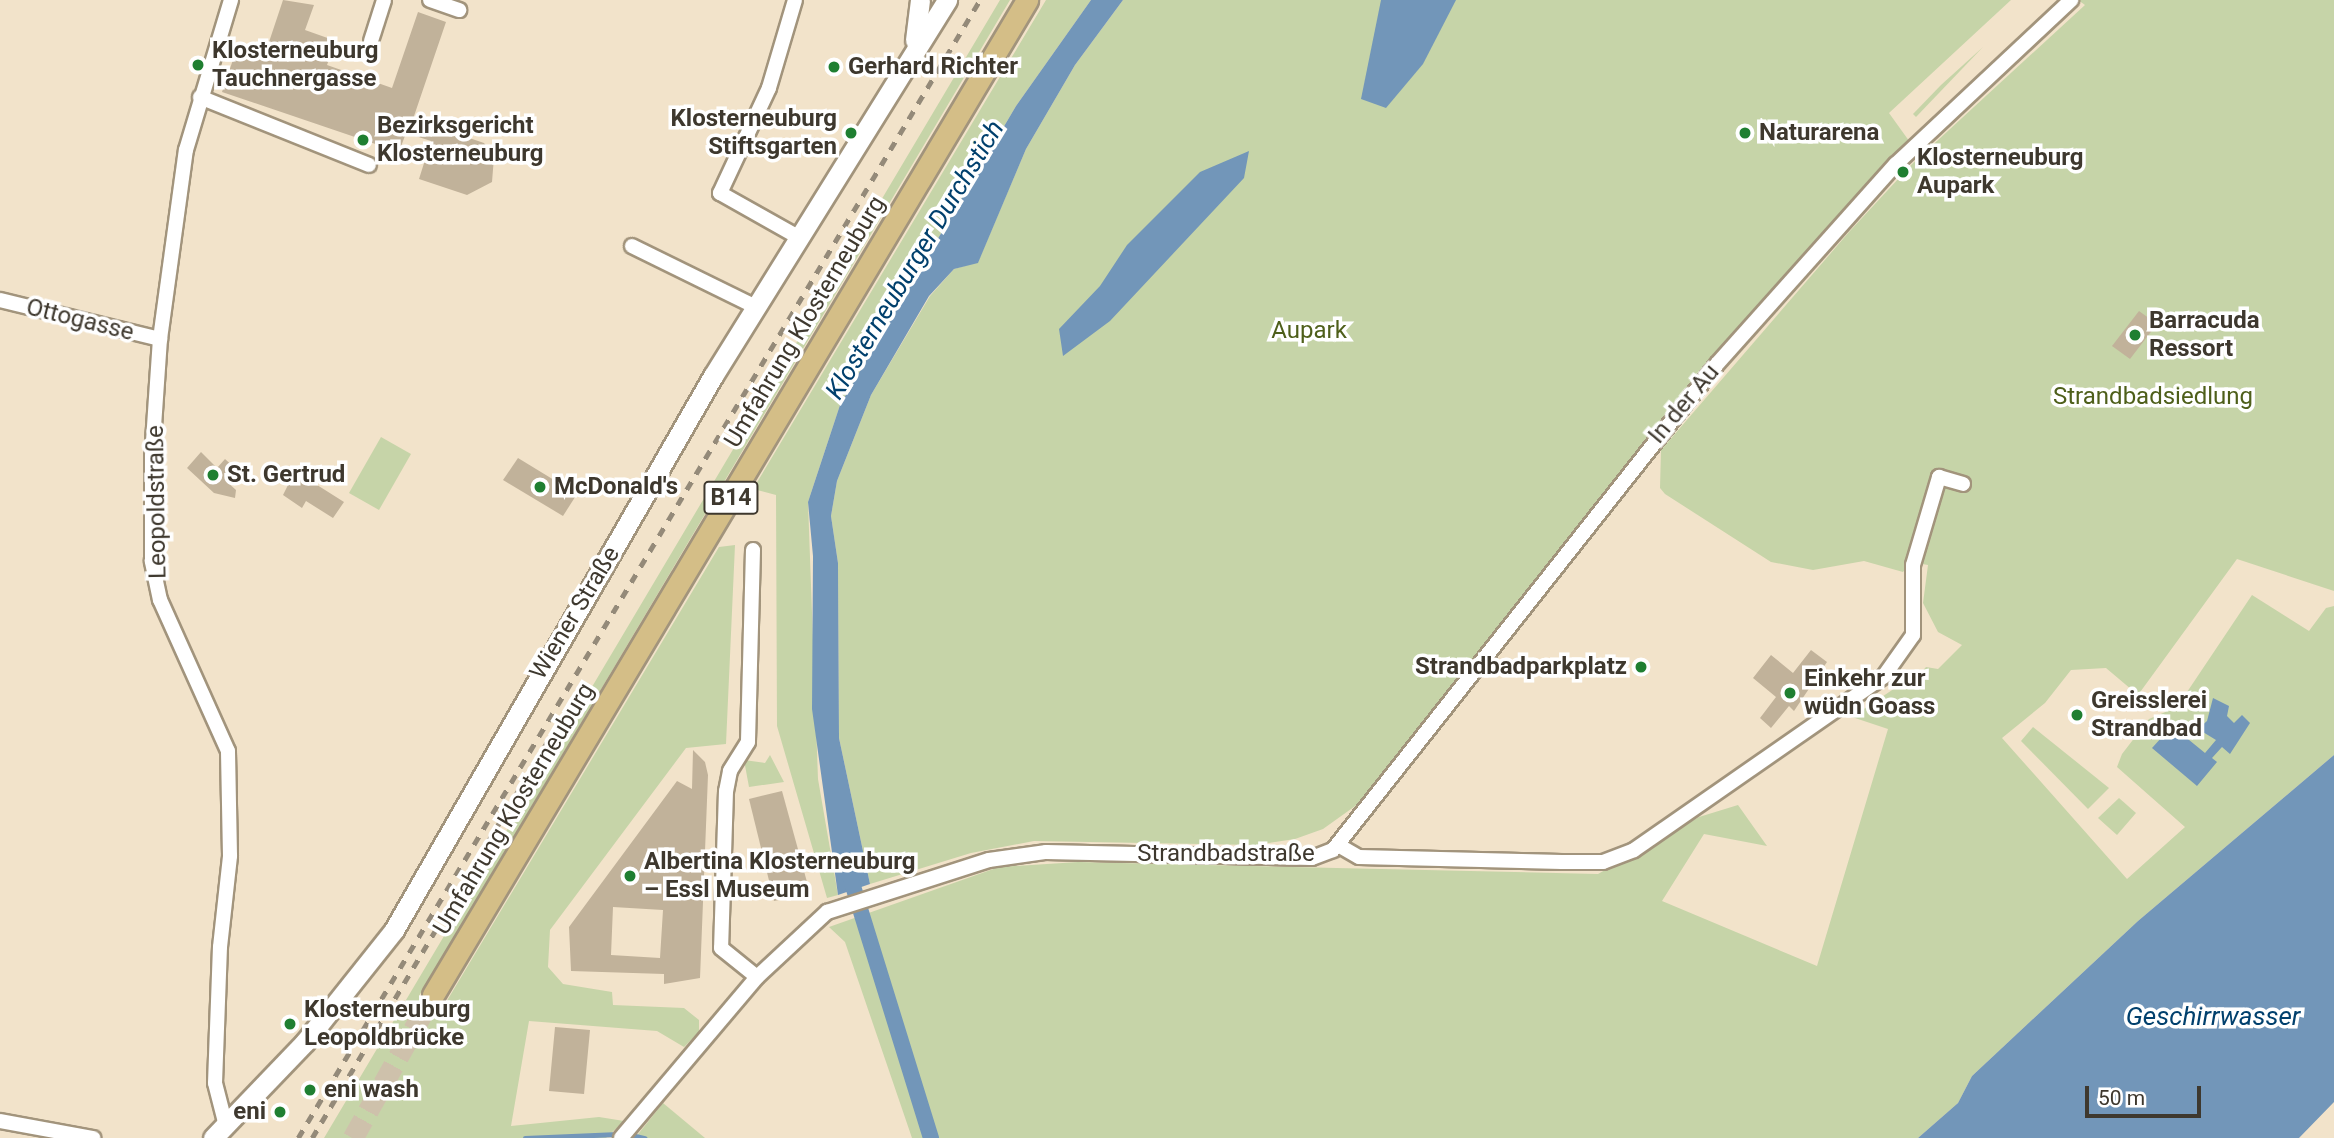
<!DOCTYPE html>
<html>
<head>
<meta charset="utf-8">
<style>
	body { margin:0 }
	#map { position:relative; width:2334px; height:1138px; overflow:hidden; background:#f2e3ca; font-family:Roboto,sans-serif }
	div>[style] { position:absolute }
	.green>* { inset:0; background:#c6d4a8 }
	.water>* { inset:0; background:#7296b9 }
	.stream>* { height:4.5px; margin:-2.25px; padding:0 2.25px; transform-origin:2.25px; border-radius:2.25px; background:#7296b9 }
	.canal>* { height:16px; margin:-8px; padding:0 8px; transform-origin:8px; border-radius:8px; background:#7296b9 }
	.building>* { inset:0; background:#c1b29a }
	.primary-tunnel>* { height:21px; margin-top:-10.5px; transform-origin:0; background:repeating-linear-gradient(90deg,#cec1ab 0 21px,transparent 0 31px) }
	.roads { filter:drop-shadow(2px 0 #a2947c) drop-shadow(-2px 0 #a2947c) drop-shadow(0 2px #a2947c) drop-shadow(0 -2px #a2947c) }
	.street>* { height:14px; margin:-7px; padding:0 7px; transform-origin:7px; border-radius:7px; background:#fff }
	.secondary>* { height:19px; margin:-9.5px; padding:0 9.5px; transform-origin:9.5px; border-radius:9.5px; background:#fff }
	.primary>* { height:21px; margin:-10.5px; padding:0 10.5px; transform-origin:10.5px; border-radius:10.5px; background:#d4be87 }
	.rail>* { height:4.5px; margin-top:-2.25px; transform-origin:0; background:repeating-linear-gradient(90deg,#948a79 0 9px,transparent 0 18px) }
	.dots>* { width:19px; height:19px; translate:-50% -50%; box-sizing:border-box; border:4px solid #fff; border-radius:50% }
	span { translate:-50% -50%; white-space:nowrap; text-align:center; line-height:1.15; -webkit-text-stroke:7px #fff; paint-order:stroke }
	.shield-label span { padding:2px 5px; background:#fff; border:2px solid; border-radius:5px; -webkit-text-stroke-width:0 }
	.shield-label { font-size:23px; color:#3e382e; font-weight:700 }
	.poi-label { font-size:24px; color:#3e382e; font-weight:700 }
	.left { translate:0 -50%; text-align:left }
	.right { translate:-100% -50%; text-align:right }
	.street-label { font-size:24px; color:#3e382e }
	.park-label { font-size:24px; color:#4e5f1a }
	.water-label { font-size:26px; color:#01406d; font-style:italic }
	.scale { position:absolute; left:2085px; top:1086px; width:116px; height:32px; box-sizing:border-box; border:4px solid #3e382e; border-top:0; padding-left:9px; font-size:21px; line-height:24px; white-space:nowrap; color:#3e382e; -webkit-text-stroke:5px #fff; paint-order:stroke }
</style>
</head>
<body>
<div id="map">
	<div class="green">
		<div style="clip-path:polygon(1000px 0,1010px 0,419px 996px,442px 1009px,719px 547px,735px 545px,726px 744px,686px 748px,550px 930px,548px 967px,563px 984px,612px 992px,613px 1005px,684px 1008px,699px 1020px,699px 1032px,684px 1047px,657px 1031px,529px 1021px,511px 1126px,599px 1117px,624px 1121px,606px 1138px,324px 1138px)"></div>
		<div style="clip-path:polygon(1046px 0,1091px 0,1016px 106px,840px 405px,808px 502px,818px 779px,838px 895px,827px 898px,777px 726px,776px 495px,753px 489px)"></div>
		<div style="clip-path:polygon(1123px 0,2011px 0,1889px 113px,1912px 145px,1661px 425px,1358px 804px,1323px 829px,1295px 839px,1256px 845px,1034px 841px,971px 853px,870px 884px,839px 738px,838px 563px,831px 516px,837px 481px,871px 395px,930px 296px,954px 269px,978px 262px,1026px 149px,1075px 65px)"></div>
		<div style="clip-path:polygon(2078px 0,2334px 0,2334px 591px,2237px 559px,2138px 695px,2106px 668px,2071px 670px,2045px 703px,2002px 738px,2127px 879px,2185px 827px,2117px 767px,2122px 754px,2149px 719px,2177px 707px,2252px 595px,2309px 631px,2326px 608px,2334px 606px,2334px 755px,2138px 921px,1972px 1076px,1958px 1103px,1918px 1138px,912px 1138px,845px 942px,829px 927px,999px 867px,1078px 862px,1598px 874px,1699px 817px,1738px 805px,1767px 846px,1704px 834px,1662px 901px,1817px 966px,1888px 729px,1852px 717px,1904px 682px,1910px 685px,1926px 667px,1938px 669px,1962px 645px,1938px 632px,1923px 603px,1928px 565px,1911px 562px,1903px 572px,1864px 561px,1813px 570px,1771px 562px,1665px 494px,1660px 488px,1661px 450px,1849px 232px,1912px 164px,2085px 5px)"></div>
		<div style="clip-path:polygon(1983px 47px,1916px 117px,1913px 114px,1941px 85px)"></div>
		<div style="clip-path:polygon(381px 437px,411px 454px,379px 510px,349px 493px)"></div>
		<div style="clip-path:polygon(2033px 727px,2109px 788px,2088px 809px,2021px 741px)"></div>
		<div style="clip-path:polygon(770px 755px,784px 782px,749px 787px,744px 760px,765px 763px)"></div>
		<div style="clip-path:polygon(2119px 798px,2136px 813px,2117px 835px,2098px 818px)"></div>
		<div style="clip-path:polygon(663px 1103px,705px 1138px,635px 1138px)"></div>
	</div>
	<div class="water">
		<div style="clip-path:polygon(1091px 0,1123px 0,1075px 65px,1026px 149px,978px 263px,954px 269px,929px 296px,871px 395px,837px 481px,831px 516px,838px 563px,839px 738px,870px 884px,838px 895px,812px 709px,813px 556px,808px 502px,840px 405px,1016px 106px)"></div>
		<div style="clip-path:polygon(1381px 0,1456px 0,1423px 64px,1386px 108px,1361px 99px)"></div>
		<div style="clip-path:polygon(1249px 151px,1244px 178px,1110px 321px,1063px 356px,1059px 329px,1100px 286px,1127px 245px,1200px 172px)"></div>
		<div style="clip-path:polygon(2213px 698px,2229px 706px,2227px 716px,2234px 723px,2242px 715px,2250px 723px,2230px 754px,2222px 747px,2212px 758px,2217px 762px,2197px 786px,2152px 748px,2172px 726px,2205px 753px,2216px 740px,2198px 729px,2207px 721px)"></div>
		<div style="clip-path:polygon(2334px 755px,2334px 1102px,2299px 1138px,1918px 1138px,1958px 1103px,1972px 1076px,2138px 921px)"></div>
	</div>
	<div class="stream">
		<div style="left:627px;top:1134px;width:18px;rotate:13deg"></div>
		<div style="left:525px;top:1138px;width:93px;rotate:-2.5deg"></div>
	</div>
	<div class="canal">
		<div style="left:848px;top:870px;width:281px;rotate:72.8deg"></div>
	</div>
	<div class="building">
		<div style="clip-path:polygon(283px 0,314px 5px,305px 30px,336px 41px,327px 65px,392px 88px,418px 12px,446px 22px,413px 119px,484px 143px,494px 157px,492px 182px,467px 195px,419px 179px,431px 141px,406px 133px,399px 152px,222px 92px,238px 45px,265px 54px)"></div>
		<div style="clip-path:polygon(2139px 311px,2157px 324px,2130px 359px,2112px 346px)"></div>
		<div style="clip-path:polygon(201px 452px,217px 468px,225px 459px,236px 469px,226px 481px,236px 490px,235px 498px,214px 493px,187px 468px)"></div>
		<div style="clip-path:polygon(518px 458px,577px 494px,563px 516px,503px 480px)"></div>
		<div style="clip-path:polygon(295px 471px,344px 502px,333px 518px,306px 501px,302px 508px,283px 495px)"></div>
		<div style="clip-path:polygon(1811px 650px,1827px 662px,1794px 711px,1789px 706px,1771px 728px,1760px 718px,1776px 697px,1753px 678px,1771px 655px,1793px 673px)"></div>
		<div style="clip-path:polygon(evenodd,693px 750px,705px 762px,708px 775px,700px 978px,664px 984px,664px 974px,571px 971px,569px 927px,677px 781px,692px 789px,693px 750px,613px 907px,663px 910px,660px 958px,611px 955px,613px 907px)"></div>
		<div style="clip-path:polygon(782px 791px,810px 893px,774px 901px,749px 799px)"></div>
		<div style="clip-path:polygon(555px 1027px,590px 1030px,584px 1094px,549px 1091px)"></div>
	</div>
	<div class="primary-tunnel">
		<div style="left:353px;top:1138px;width:164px;rotate:-60.8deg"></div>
	</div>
	<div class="roads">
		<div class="street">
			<div style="left:430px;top:0;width:31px;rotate:19deg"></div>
			<div style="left:795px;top:0;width:92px;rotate:106.5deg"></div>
			<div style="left:769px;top:88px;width:116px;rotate:115deg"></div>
			<div style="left:720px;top:193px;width:92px;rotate:29.4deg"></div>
			<div style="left:371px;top:41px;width:43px;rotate:-72.4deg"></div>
			<div style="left:200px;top:97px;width:182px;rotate:21.9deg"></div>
			<div style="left:632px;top:246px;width:138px;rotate:26.2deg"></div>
			<div style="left:0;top:300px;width:165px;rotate:13.7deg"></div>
			<div style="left:753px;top:550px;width:192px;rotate:91.5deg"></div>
			<div style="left:748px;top:742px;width:34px;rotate:122deg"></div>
			<div style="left:730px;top:771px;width:20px;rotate:101deg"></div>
			<div style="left:726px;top:791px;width:157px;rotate:91.8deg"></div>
			<div style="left:721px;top:948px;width:46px;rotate:38.9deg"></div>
			<div style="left:1338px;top:845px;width:24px;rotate:30deg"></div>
			<div style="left:1359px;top:857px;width:203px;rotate:1.4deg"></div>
			<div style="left:1562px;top:862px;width:41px"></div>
			<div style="left:1603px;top:862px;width:33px;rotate:-21deg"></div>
			<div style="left:1634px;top:850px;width:305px;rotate:-34.8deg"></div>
			<div style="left:1884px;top:676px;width:50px;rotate:-54.7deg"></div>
			<div style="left:1913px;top:635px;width:70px;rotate:-90deg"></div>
			<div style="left:1913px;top:565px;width:92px;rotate:-73.5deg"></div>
			<div style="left:1939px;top:477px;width:25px;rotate:16deg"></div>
			<div style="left:0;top:1121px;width:95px;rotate:10.4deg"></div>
			<div style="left:225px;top:1122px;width:40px;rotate:-104.4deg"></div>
			<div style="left:215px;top:1083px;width:136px;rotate:-87.9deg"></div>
			<div style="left:220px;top:947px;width:92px;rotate:-83.7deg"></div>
			<div style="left:230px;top:856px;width:105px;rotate:-91.1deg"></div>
			<div style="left:228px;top:751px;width:166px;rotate:-114.2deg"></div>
			<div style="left:160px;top:600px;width:40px;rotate:-102deg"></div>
			<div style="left:152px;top:561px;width:105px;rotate:-90deg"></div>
			<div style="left:152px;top:456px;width:117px;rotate:-86.1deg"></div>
			<div style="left:160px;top:339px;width:191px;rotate:-82.2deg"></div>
			<div style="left:186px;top:150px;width:157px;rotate:-73.3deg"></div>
			<div style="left:621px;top:1138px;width:211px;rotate:-49.8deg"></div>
			<div style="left:757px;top:977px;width:96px;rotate:-42.9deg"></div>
			<div style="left:827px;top:912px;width:170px;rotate:-17.8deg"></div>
			<div style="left:989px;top:860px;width:58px;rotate:-8deg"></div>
			<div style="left:1046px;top:852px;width:266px;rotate:1.3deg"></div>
			<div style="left:1312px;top:858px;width:22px;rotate:-21deg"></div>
			<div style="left:1333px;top:850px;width:619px;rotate:-51.69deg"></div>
			<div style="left:1717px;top:364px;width:268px;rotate:-48.2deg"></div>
			<div style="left:1896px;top:164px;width:240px;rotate:-43.1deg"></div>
		</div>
		<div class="secondary">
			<div style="left:915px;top:40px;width:40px;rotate:-82.9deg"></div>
			<div style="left:213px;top:1138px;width:133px;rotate:-46.2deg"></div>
			<div style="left:305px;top:1042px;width:143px;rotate:-51.5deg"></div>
			<div style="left:394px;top:930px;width:639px;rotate:-60.07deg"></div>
			<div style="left:713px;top:376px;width:443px;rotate:-58.1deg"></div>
		</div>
		<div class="primary">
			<div style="left:433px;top:995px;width:1159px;rotate:-59.16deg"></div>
		</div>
	</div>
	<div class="rail">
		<div style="left:298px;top:1138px;width:1327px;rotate:-59.07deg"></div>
		<div style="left:312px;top:1138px;width:464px;rotate:-59.3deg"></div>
	</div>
	<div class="dots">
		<div style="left:198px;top:65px;background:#1f7f31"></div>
		<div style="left:834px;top:67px;background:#1f7f31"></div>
		<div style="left:851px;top:133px;background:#1f7f31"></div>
		<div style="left:1745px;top:133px;background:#1f7f31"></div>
		<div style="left:363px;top:140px;background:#1f7f31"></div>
		<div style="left:1903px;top:172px;background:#1f7f31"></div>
		<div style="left:2135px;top:335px;background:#1f7f31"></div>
		<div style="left:213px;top:475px;background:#1f7f31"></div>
		<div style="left:540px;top:487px;background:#1f7f31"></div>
		<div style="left:1641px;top:667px;background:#1f7f31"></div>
		<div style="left:1790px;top:693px;background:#1f7f31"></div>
		<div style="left:2077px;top:715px;background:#1f7f31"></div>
		<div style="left:630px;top:876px;background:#1f7f31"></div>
		<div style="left:290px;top:1024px;background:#1f7f31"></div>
		<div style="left:310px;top:1090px;background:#1f7f31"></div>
		<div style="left:280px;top:1112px;background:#1f7f31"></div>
	</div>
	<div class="shield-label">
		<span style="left:731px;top:498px">B14</span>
	</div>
	<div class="poi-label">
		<span class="left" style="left:212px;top:65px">Klosterneuburg<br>Tauchnergasse</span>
		<span class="left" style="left:848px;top:67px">Gerhard Richter</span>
		<span class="right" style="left:837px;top:133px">Klosterneuburg<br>Stiftsgarten</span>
		<span class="left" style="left:377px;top:140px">Bezirksgericht<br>Klosterneuburg</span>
		<span class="left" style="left:1759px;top:133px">Naturarena</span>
		<span class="left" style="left:1917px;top:172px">Klosterneuburg<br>Aupark</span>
		<span class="left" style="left:2149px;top:335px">Barracuda<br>Ressort</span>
		<span class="left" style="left:227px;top:475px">St. Gertrud</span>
		<span class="left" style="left:554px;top:487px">McDonald's</span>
		<span class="right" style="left:1627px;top:667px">Strandbadparkplatz</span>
		<span class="left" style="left:1804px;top:693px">Einkehr zur<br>wüdn Goass</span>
		<span class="left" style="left:2091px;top:715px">Greisslerei<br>Strandbad</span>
		<span class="left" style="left:644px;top:876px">Albertina Klosterneuburg<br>– Essl Museum</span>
		<span class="left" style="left:304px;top:1024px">Klosterneuburg<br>Leopoldbrücke</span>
		<span class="left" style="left:324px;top:1090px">eni wash</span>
		<span class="right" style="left:266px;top:1112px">eni</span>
	</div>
	<div class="street-label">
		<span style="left:80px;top:320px;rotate:14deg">Ottogasse</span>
		<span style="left:805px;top:322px;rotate:-59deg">Umfahrung Klosterneuburg</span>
		<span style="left:1684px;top:404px;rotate:-50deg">In der Au</span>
		<span style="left:157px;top:502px;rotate:-91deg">Leopoldstraße</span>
		<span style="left:575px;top:613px;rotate:-59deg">Wiener Straße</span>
		<span style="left:514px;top:809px;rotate:-59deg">Umfahrung Klosterneuburg</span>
		<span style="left:1226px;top:854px">Strandbadstraße</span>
	</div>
	<div class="park-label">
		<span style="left:1309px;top:331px">Aupark</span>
		<span style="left:2153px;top:397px">Strandbadsiedlung</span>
	</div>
	<div class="water-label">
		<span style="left:915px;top:260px;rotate:-59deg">Klosterneuburger Durchstich</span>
		<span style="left:2213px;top:1017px">Geschirrwasser</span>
	</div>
	<div class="scale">50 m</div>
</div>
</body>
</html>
